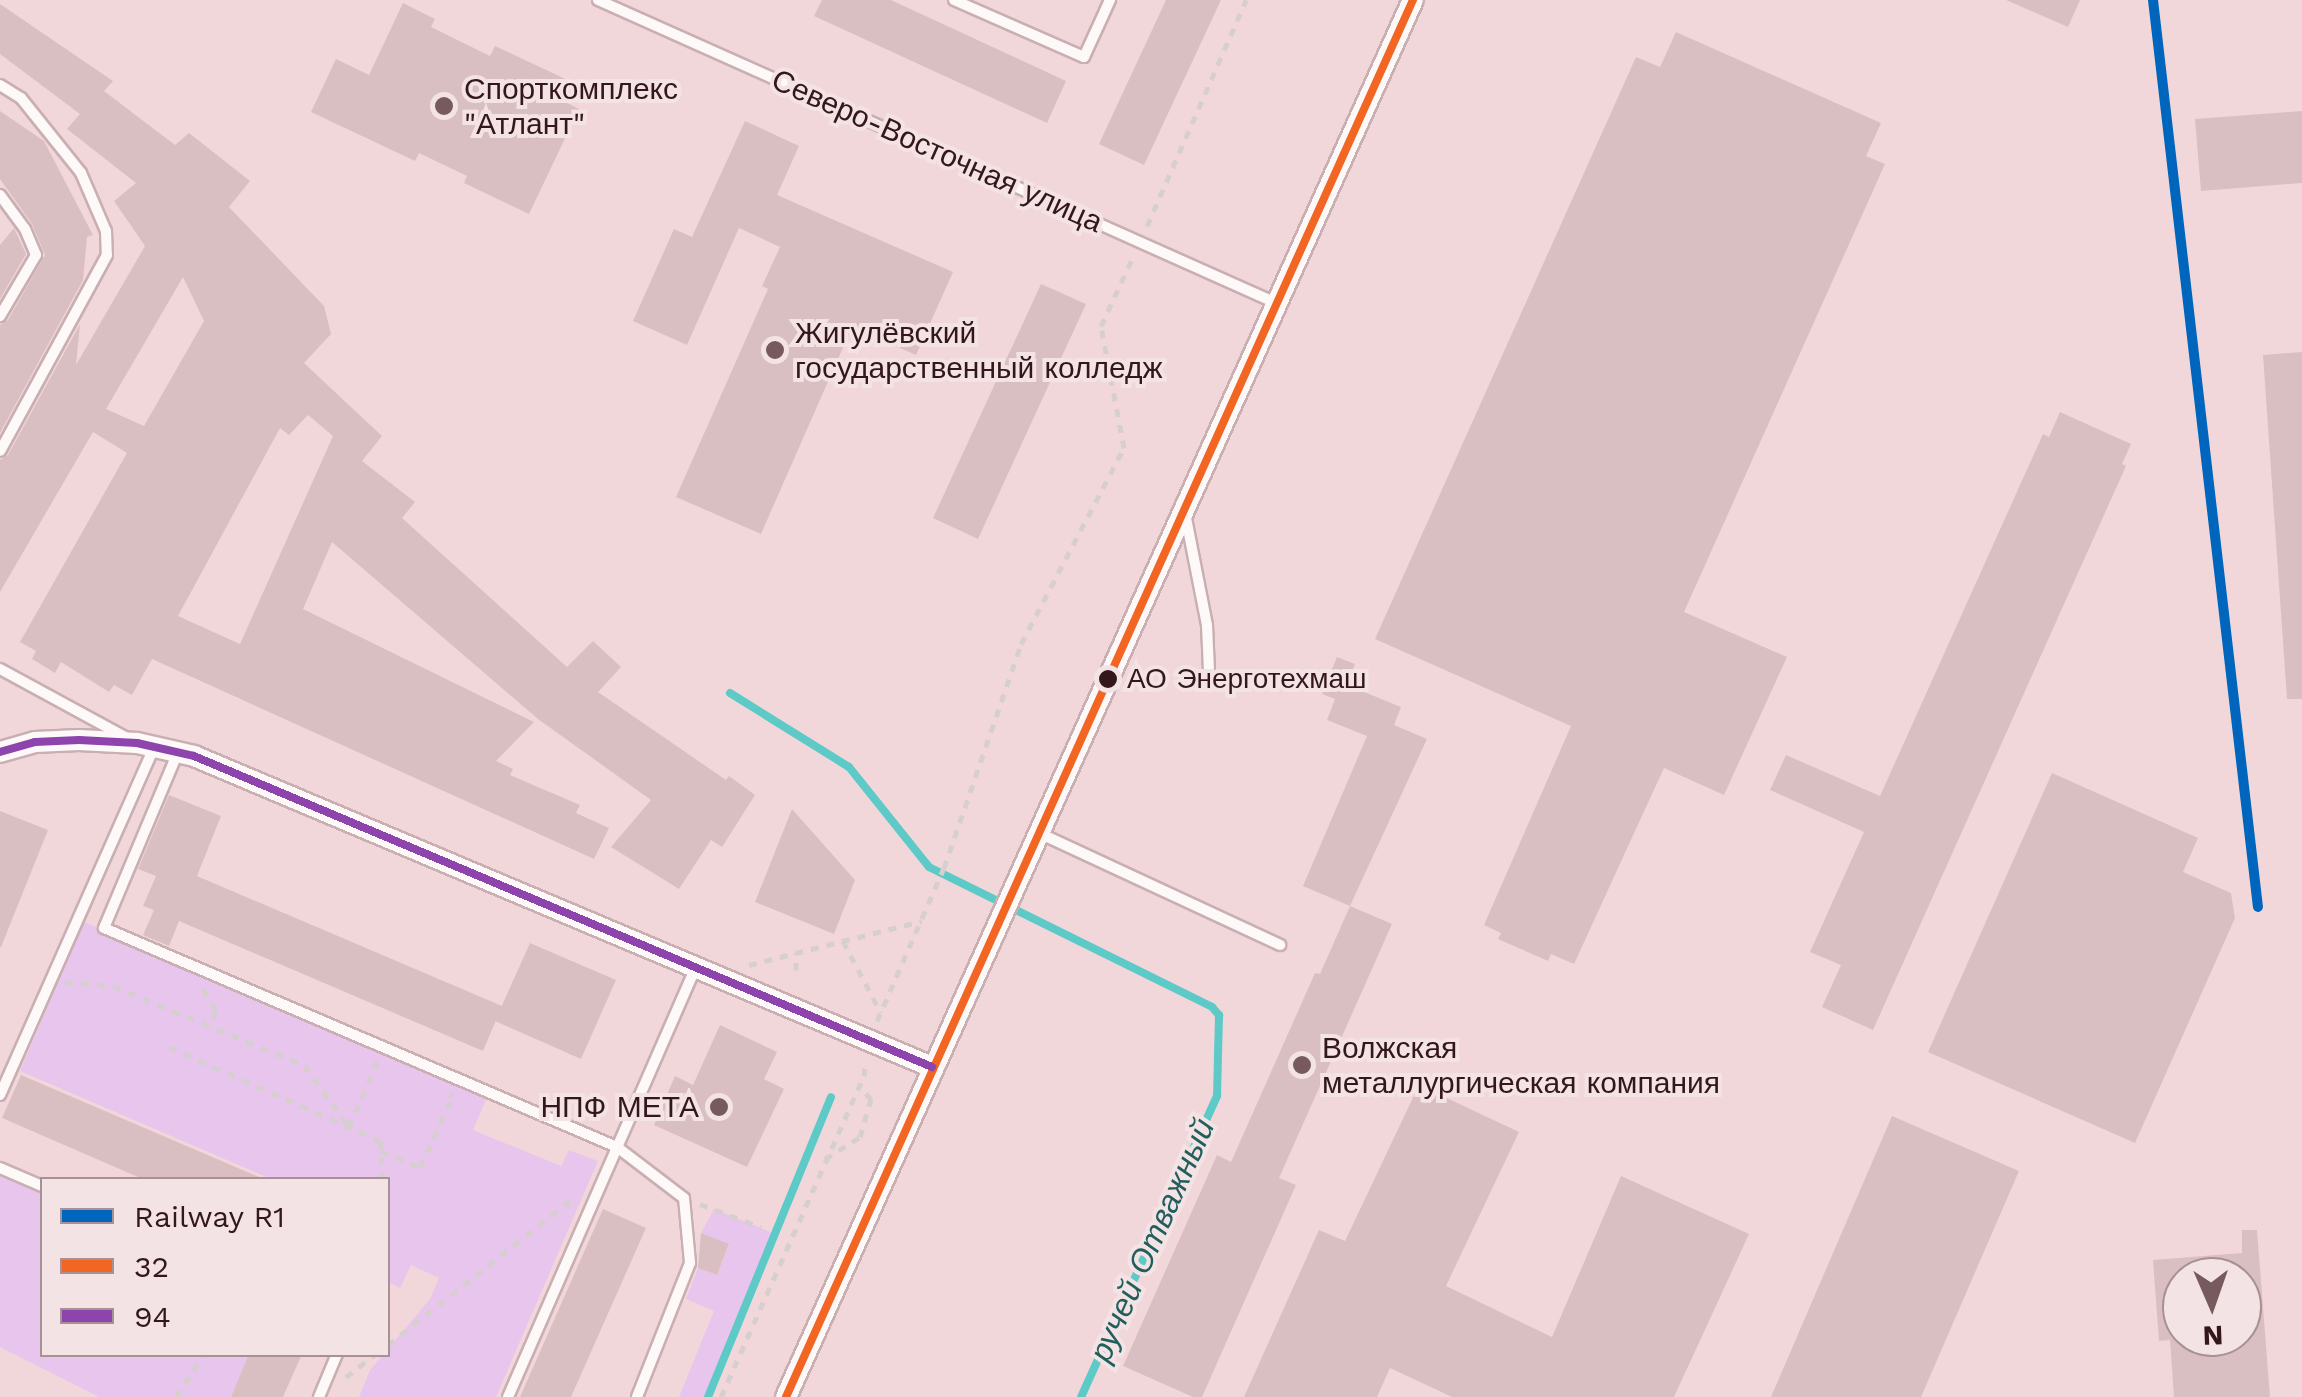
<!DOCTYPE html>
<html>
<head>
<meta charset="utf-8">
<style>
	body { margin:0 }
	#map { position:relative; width:2302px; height:1397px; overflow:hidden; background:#f2d7da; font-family:"Work Sans",sans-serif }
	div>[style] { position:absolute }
	.green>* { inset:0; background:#e8c5ec }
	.stream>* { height:8px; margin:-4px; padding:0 4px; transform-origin:4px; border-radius:4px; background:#5dcac8 }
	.building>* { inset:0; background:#dabfc2 }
	.path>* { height:5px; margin-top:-2.5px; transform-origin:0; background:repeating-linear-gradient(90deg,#d6cecf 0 8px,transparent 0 16px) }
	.roads { filter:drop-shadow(2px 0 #c9afb2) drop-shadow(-2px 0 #c9afb2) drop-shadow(0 2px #c9afb2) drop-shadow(0 -2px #c9afb2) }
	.service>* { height:10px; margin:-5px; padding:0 5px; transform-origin:5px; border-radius:5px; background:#fdf9f9 }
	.minor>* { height:20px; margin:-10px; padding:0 10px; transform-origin:10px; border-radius:10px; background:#fdf9f9 }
	.bus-1>* { height:8px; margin:-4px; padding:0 4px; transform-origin:4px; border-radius:4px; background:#f26522 }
	.bus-2>* { height:8px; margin:-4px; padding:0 4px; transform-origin:4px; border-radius:4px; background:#8e44ad }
	.rail-1>* { height:10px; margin:-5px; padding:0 5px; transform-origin:5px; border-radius:5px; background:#0065bd }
	.dots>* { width:28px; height:28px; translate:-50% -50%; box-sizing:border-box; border:5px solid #f4e3e4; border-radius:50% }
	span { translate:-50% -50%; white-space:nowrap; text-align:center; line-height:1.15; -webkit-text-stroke:8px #f4e3e4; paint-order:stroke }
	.bus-label { font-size:28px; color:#33171b }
	.left { translate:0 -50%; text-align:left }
	.poi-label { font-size:30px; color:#33171b }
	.right { translate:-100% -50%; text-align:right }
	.street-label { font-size:30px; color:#33171b }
	.water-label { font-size:32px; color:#225f5c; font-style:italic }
	.legend { position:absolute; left:40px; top:1177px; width:350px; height:180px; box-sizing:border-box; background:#f4e3e4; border:2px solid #a79194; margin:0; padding:12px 18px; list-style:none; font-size:30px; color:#33171b }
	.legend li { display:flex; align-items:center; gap:20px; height:50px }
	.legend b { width:50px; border:2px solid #a79194 }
	.north { position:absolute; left:2162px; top:1257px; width:100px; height:100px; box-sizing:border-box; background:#f4e3e4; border:2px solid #a79194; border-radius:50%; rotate:178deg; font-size:28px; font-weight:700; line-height:40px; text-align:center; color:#33171b }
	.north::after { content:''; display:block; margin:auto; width:35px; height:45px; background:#765a5e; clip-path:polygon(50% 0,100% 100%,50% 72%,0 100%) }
</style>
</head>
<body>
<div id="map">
	<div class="green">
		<div style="clip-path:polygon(84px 922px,488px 1095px,473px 1130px,561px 1166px,569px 1150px,598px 1161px,496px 1397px,359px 1397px,370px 1370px,430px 1299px,439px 1278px,411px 1265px,400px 1288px,388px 1282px,388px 1180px,271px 1179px,20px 1071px)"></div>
		<div style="clip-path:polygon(0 1168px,42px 1186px,42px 1354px,249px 1355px,231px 1397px,99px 1397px,0 1347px)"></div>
		<div style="clip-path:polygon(714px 1209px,773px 1233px,708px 1397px,679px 1397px,714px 1311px,686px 1299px,698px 1268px,717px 1275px,729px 1245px,701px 1233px)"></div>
	</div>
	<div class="stream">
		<div style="left:730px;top:693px;width:140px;rotate:31.9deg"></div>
		<div style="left:849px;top:767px;width:128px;rotate:51.3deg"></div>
		<div style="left:929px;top:867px;width:316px;rotate:26.3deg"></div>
		<div style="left:1212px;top:1007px;width:11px;rotate:49deg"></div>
		<div style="left:1219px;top:1015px;width:81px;rotate:91.4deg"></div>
		<div style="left:1217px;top:1096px;width:330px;rotate:114.3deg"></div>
		<div style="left:708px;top:1397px;width:324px;rotate:-67.7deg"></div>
	</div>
	<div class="building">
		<div style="clip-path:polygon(822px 0,891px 0,1066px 81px,1047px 123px,814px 16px)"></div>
		<div style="clip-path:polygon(1166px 0,1221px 0,1144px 165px,1099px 144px)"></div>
		<div style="clip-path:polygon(2006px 0,2080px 0,2068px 27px)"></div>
		<div style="clip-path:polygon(403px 3px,435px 19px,431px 27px,490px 56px,495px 46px,576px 84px,567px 103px,579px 109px,529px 214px,464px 183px,467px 176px,419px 153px,415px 161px,311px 112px,336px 59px,369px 75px)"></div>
		<div style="clip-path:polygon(evenodd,0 4px,113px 81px,104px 91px,175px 145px,189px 133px,250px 181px,229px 207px,324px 306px,331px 334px,304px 363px,382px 436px,362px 461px,415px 502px,402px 518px,567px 667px,593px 641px,621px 667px,598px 692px,726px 780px,729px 776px,755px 795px,722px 847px,711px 840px,679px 889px,611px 847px,651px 800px,538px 719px,332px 542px,303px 609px,534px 722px,496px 761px,513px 769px,510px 775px,580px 805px,576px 813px,609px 828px,594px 859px,152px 659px,132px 695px,114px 685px,109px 692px,61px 662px,55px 673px,32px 659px,36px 651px,20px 642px,127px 453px,93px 432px,0 592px,0 460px,8px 455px,80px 324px,76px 365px,145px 246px,114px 201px,136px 183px,67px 129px,80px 114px,0 54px,0 4px,183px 277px,204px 321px,144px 426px,106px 409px,183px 277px,0 4px,308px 415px,333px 436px,240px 644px,178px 616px,280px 428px,289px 435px,308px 415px)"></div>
		<div style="clip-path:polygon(1676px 32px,1881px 123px,1866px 156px,1885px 164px,1684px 612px,1787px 657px,1724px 795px,1664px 768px,1574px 964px,1551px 954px,1548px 961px,1498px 939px,1501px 933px,1484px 925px,1571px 726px,1375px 639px,1636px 57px,1660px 67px)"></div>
		<div style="clip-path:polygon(0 111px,44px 141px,93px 235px,87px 237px,83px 280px,0 433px,0 325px,8px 320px,45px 255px,32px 224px,0 179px)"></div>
		<div style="clip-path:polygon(2302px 111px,2302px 183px,2201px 191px,2195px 119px)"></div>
		<div style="clip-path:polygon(745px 121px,799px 146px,777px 195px,953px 272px,916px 355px,852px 327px,761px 534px,676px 497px,768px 289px,762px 286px,780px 247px,739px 228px,687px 345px,633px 321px,674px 229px,692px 237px)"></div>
		<div style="clip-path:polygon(14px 228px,26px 254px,0 299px,0 245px)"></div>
		<div style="clip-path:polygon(1041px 284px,1086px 304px,978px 539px,933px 518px)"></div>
		<div style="clip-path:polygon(2302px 352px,2302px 699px,2287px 699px,2263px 355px)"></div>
		<div style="clip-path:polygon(2060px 412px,2131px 444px,2122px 464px,2126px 466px,1873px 1030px,1822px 1007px,1841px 965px,1810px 952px,1864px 832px,1770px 790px,1786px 755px,1880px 796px,2043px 434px,2049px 437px)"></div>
		<div style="clip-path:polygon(1337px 657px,1355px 664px,1347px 685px,1401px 707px,1394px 725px,1427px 739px,1350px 906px,1303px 886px,1367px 736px,1327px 720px,1335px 699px,1322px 694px)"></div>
		<div style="clip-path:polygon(2052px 773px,2198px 838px,2183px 872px,2231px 893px,2235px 918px,2135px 1143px,1928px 1052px)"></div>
		<div style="clip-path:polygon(169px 795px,221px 816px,197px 876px,502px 1006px,483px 1051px,179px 921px,169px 946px,143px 935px,154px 910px,143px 906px,156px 876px,138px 869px)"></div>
		<div style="clip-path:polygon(792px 809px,855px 880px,834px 934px,755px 902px)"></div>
		<div style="clip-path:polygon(0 811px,48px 830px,1px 947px,0 947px)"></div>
		<div style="clip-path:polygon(1350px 906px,1392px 924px,1279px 1178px,1296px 1185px,1202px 1397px,1193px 1397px,1123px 1366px,1217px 1155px,1231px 1162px,1315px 973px,1320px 974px)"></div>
		<div style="clip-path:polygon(530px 943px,616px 980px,581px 1059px,495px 1021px)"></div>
		<div style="clip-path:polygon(720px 1025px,777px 1052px,764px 1079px,784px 1089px,747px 1167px,654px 1125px,675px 1076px,693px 1085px)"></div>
		<div style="clip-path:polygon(21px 1075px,266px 1180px,145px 1180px,2px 1118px)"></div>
		<div style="clip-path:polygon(1419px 1085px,1519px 1132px,1446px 1286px,1552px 1337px,1621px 1176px,1749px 1234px,1674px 1397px,1452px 1397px,1390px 1368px,1377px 1397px,1244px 1397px,1319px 1230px,1345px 1241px)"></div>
		<div style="clip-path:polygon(1892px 1116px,2019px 1171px,1921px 1397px,1771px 1397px)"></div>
		<div style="clip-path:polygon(603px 1209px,646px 1228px,571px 1397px,520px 1397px)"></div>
		<div style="clip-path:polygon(evenodd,2242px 1230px,2257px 1230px,2270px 1397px,2174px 1397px,2170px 1340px,2159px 1341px,2153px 1260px,2242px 1253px,2242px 1230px,2182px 1277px,2242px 1277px,2242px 1337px,2182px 1337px,2182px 1277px)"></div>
		<div style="clip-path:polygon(701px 1233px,729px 1244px,717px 1275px,698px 1268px)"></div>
		<div style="clip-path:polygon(249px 1354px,302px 1354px,283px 1397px,231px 1397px)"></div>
	</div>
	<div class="path">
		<div style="left:1147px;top:226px;width:247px;rotate:-66.3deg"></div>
		<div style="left:843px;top:941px;width:81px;rotate:62.2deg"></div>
		<div style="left:749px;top:965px;width:178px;rotate:-14.3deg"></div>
		<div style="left:796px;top:970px;width:17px;rotate:-90deg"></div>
		<div style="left:65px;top:982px;width:48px;rotate:4.8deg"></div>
		<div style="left:113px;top:986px;width:207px;rotate:22.5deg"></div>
		<div style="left:304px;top:1065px;width:77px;rotate:54deg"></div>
		<div style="left:203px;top:989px;width:26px;rotate:59deg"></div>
		<div style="left:216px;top:1011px;width:16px;rotate:112deg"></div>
		<div style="left:877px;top:1021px;width:167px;rotate:-66.4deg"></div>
		<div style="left:944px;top:868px;width:237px;rotate:-71deg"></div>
		<div style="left:1021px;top:644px;width:221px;rotate:-62.3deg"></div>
		<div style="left:1124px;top:448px;width:124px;rotate:-100.7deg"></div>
		<div style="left:1101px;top:326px;width:78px;rotate:-65.1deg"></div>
		<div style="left:169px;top:1047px;width:231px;rotate:24deg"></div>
		<div style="left:380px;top:1141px;width:39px;rotate:86deg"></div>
		<div style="left:349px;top:1127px;width:71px;rotate:-66.7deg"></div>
		<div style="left:381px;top:1151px;width:42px;rotate:22.3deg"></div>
		<div style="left:420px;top:1167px;width:78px;rotate:-65.1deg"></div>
		<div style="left:453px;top:1096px;width:4px;rotate:-153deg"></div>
		<div style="left:825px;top:1159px;width:41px;rotate:-32.2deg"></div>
		<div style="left:860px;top:1137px;width:40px;rotate:-74deg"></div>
		<div style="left:871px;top:1099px;width:18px;rotate:-133deg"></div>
		<div style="left:700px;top:1204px;width:65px;rotate:20.7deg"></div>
		<div style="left:388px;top:1345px;width:240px;rotate:-38.4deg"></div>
		<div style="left:346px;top:1377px;width:37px;rotate:-38deg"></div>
		<div style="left:176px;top:1397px;width:51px;rotate:-56.9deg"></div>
		<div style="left:721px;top:1397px;width:351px;rotate:-66deg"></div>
		<div style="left:864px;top:1076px;width:16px;rotate:-83deg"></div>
	</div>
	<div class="roads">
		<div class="service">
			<div style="left:598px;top:0;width:743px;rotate:24.08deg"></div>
			<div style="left:954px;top:0;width:142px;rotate:23.7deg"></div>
			<div style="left:1084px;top:57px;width:63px;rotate:-65.5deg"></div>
			<div style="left:0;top:85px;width:25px;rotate:32deg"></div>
			<div style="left:21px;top:98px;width:96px;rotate:51.3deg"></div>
			<div style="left:81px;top:173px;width:63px;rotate:66.7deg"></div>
			<div style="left:106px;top:231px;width:24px;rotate:88deg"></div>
			<div style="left:107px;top:255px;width:223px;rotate:118.6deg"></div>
			<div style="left:0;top:195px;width:42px;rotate:53.7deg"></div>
			<div style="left:25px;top:229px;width:28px;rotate:67deg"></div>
			<div style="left:36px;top:255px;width:71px;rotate:120.5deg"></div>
			<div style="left:1185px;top:513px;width:114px;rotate:78.9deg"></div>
			<div style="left:1207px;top:625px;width:45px;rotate:87.5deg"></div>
			<div style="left:0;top:669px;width:145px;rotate:28.5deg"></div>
			<div style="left:178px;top:752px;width:191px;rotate:112.8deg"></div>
			<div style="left:104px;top:928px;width:558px;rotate:23.12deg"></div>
			<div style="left:617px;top:1147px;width:84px;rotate:37.3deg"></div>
			<div style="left:684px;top:1198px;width:65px;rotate:84.7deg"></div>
			<div style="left:690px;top:1263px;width:144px;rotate:111.6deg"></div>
			<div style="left:1039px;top:833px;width:266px;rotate:24.9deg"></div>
			<div style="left:0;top:1095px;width:381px;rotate:-66.1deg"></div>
			<div style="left:0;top:1168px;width:46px;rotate:23.2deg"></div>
			<div style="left:319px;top:1397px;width:47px;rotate:-67.3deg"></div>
			<div style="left:508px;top:1397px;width:469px;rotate:-66.4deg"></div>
		</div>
		<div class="minor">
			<div style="left:0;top:752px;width:36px;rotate:-16deg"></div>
			<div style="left:35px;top:742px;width:44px;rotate:-2.6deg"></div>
			<div style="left:79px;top:740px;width:58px;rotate:3deg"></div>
			<div style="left:137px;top:743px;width:58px;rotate:12.8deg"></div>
			<div style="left:194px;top:756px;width:801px;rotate:22.85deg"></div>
			<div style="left:786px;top:1397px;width:1531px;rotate:-65.83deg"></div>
		</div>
	</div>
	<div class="bus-1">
		<div style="left:786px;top:1397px;width:1531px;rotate:-65.83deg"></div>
	</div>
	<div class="bus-2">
		<div style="left:0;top:752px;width:36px;rotate:-16deg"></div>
		<div style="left:35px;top:742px;width:44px;rotate:-2.6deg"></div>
		<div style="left:79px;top:740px;width:58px;rotate:3deg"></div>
		<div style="left:137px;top:743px;width:58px;rotate:12.8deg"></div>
		<div style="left:194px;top:756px;width:801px;rotate:22.85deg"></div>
	</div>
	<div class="rail-1">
		<div style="left:2153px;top:0;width:913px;rotate:83.4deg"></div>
	</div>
	<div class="dots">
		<div style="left:444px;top:106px;background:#765a5e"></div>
		<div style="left:775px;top:350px;background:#765a5e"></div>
		<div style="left:1108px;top:679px;background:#33171b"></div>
		<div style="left:1302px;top:1065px;background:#765a5e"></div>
		<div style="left:719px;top:1107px;background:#765a5e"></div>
	</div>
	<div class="bus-label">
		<span class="left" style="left:1127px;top:679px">АО Энерготехмаш</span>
	</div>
	<div class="poi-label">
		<span class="left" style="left:464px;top:106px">Спорткомплекс<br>"Атлант"</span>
		<span class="left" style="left:795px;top:350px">Жигулёвский<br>государственный колледж</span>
		<span class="left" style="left:1322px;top:1065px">Волжская<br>металлургическая компания</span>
		<span class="right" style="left:699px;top:1107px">НПФ МЕТА</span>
	</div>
	<div class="street-label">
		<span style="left:937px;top:151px;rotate:24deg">Северо-Восточная улица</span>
	</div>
	<div class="water-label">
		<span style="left:1152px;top:1240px;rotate:-66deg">ручей Отважный</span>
	</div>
	<ul class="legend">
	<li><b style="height:12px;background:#0065bd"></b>Railway R1</li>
	<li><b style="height:12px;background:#f26522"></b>32</li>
	<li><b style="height:12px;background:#8e44ad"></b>94</li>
	</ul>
	<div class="north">N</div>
</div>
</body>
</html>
